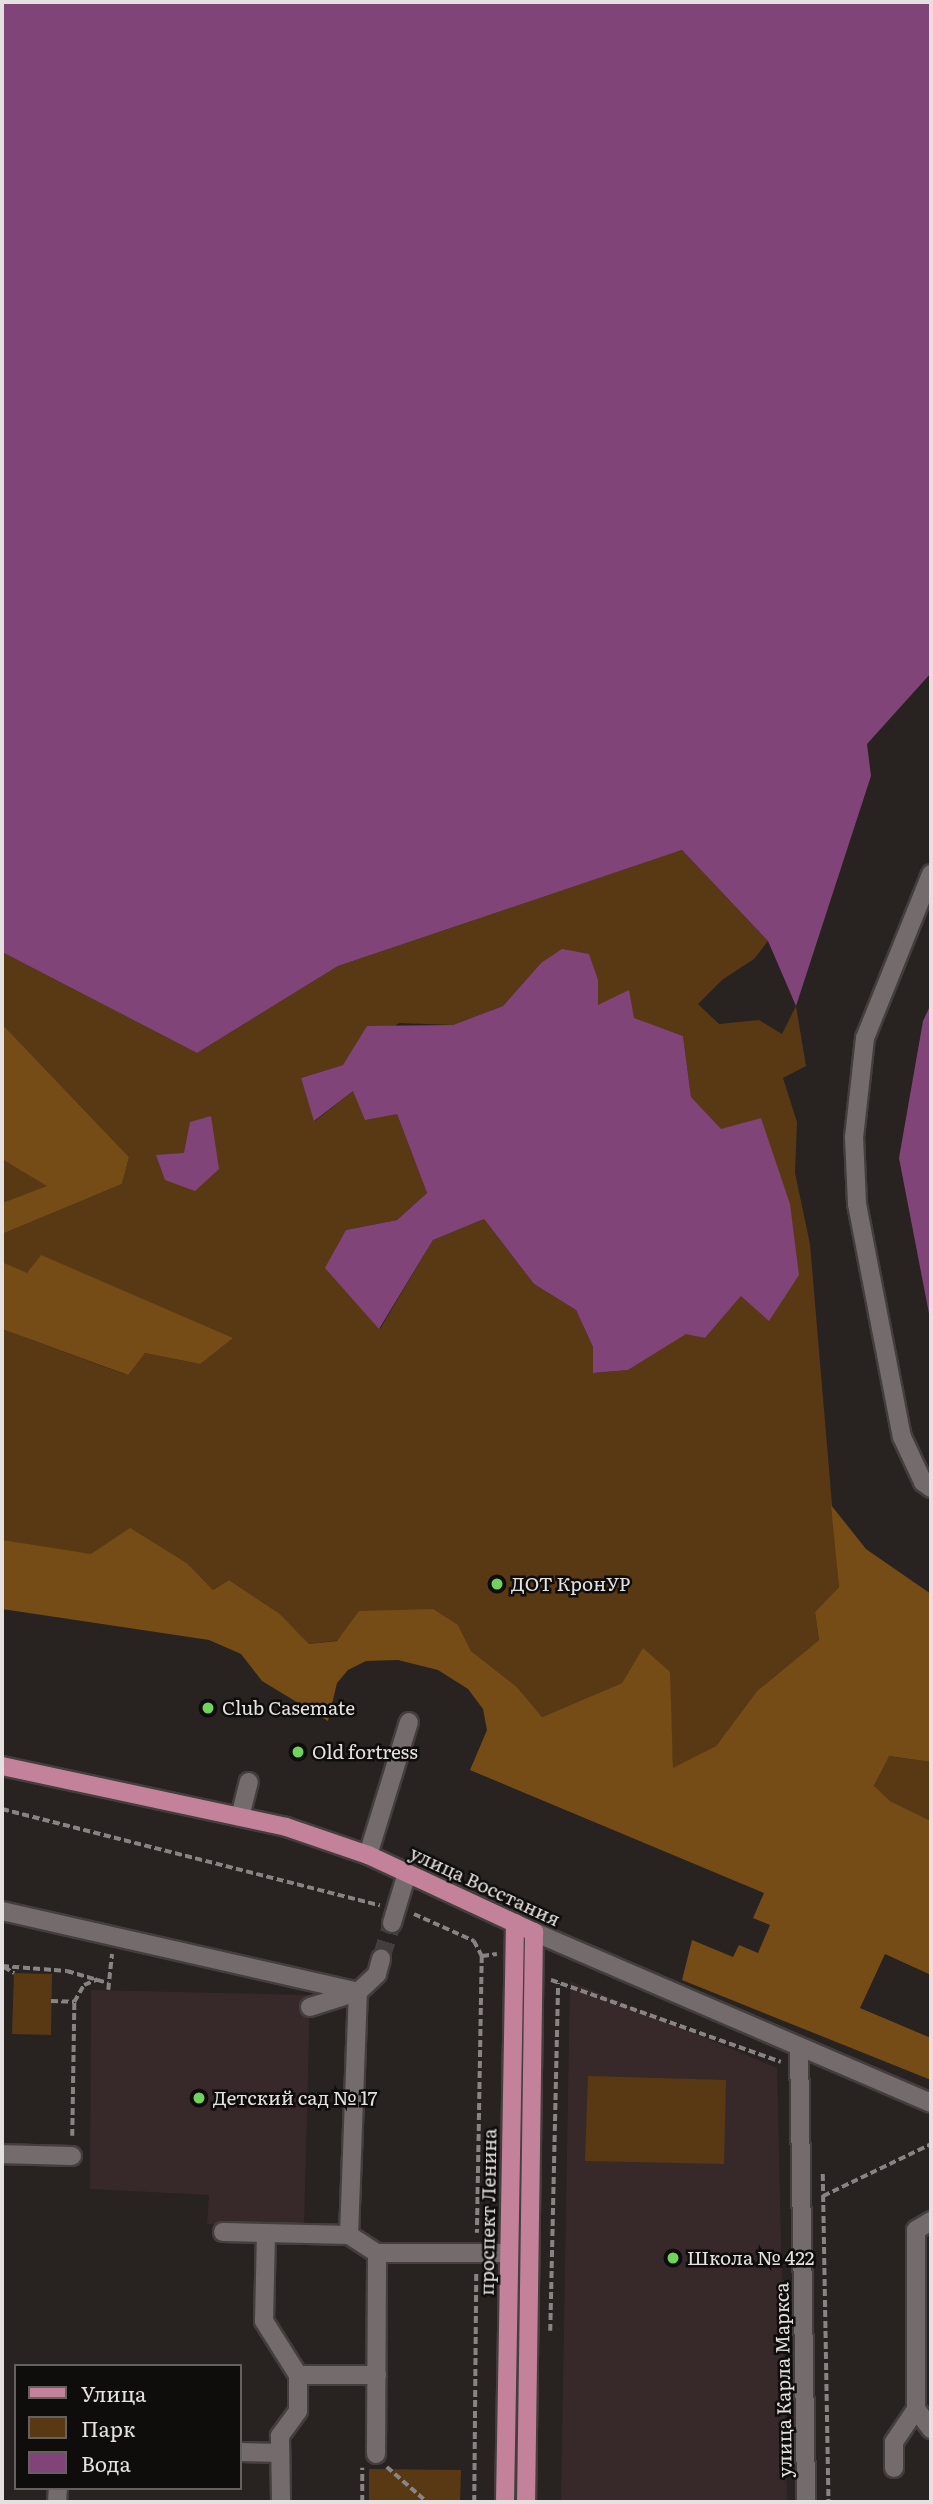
<!DOCTYPE html>
<html>
<head>
<meta charset="utf-8">
<style>
	body { margin:0 }
	#map { position:relative; width:933px; height:2504px; overflow:hidden; background:#282221; font-family:Literata,serif }
	div>[style] { position:absolute }
	.built>* { inset:0; background:#372929 }
	.green>* { inset:0; background:#583914 }
	.forest>* { inset:0; background:#764c16 }
	.water>* { inset:0; background:#814478 }
	.minor-tunnel>* { height:18px; margin-top:-9px; transform-origin:0; background:repeating-linear-gradient(90deg,#443f3e 0 18px,transparent 0 27px) }
	.path>* { height:3.5px; margin-top:-1.75px; transform-origin:0; background:repeating-linear-gradient(90deg,#898484 0 7px,transparent 0 10.5px) }
	.roads { filter:drop-shadow(2px 0 #443e3e) drop-shadow(-2px 0 #443e3e) drop-shadow(0 2px #443e3e) drop-shadow(0 -2px #443e3e) }
	.minor>* { height:18px; margin:-9px; padding:0 9px; transform-origin:9px; border-radius:9px; background:#746c6c }
	.major>* { height:18px; margin:-9px; padding:0 9px; transform-origin:9px; border-radius:9px; background:#c4829a }
	.dots>* { width:19px; height:19px; translate:-50% -50%; box-sizing:border-box; border:4px solid #0f0c0c; border-radius:50% }
	span { translate:-50% -50%; white-space:nowrap; text-align:center; line-height:1.15; -webkit-text-stroke:5px #0f0c0c; paint-order:stroke }
	.poi-label { font-size:19px; color:#e5e1e1 }
	.left { translate:0 -50%; text-align:left }
	.street-label { font-size:19px; color:#e5e1e1 }
	.frame { position:absolute; inset:0; border:4px solid #e5e1e1; pointer-events:none }
	.legend { position:absolute; left:14px; top:2364px; width:228px; height:126px; box-sizing:border-box; background:#0f0c0c; border:2px solid #656161; margin:0; padding:9px 12px; list-style:none; font-size:21px; color:#e5e1e1 }
	.legend li { display:flex; align-items:center; gap:14px; height:35px }
	.legend b { width:35px; border:2px solid #656161 }
</style>
</head>
<body>
<div id="map">
	<div class="built">
		<div style="clip-path:polygon(570px 1981px,777px 2068px,787px 2502px,561px 2502px)"></div>
		<div style="clip-path:polygon(91px 1990px,310px 1995px,304px 2227px,207px 2224px,209px 2195px,90px 2189px)"></div>
	</div>
	<div class="green">
		<div style="clip-path:polygon(evenodd,682px 850px,768px 941px,754px 959px,722px 980px,698px 1004px,719px 1024px,759px 1020px,782px 1034px,796px 1006px,806px 1066px,783px 1078px,797px 1122px,795px 1173px,810px 1244px,839px 1587px,815px 1612px,819px 1640px,757px 1691px,716px 1746px,673px 1769px,671px 1721px,643px 1649px,622px 1683px,542px 1717px,517px 1687px,471px 1651px,458px 1625px,309px 1644px,280px 1614px,229px 1580px,213px 1590px,188px 1564px,33px 1548px,2px 1540px,2px 1329px,127px 1375px,145px 1353px,200px 1364px,2px 1262px,2px 1234px,122px 1184px,129px 1157px,2px 1024px,2px 952px,197px 1053px,338px 966px,682px 850px,541px 963px,598px 980px,598px 1006px,683px 1036px,691px 1097px,721px 1130px,761px 1118px,741px 1296px,705px 1338px,686px 1333px,628px 1370px,594px 1373px,593px 1347px,576px 1310px,534px 1284px,484px 1219px,433px 1240px,380px 1329px,346px 1230px,397px 1220px,427px 1193px,397px 1114px,353px 1091px,315px 1121px,301px 1078px,343px 1065px,399px 1023px,453px 1025px,503px 1006px,541px 963px)"></div>
		<div style="clip-path:polygon(2px 1159px,6px 1160px,48px 1186px,2px 1203px)"></div>
		<div style="clip-path:polygon(888px 1756px,931px 1762px,931px 1821px,890px 1801px,874px 1787px)"></div>
		<div style="clip-path:polygon(14px 1973px,52px 1974px,51px 2035px,12px 2034px)"></div>
		<div style="clip-path:polygon(588px 2076px,726px 2080px,724px 2164px,585px 2161px)"></div>
		<div style="clip-path:polygon(369px 2469px,461px 2470px,460px 2502px,369px 2502px)"></div>
	</div>
	<div class="forest">
		<div style="clip-path:polygon(2px 1024px,129px 1157px,122px 1184px,2px 1234px,2px 1203px,47px 1186px,2px 1159px)"></div>
		<div style="clip-path:polygon(41px 1255px,233px 1338px,200px 1364px,145px 1353px,128px 1375px,2px 1329px,2px 1262px,27px 1273px)"></div>
		<div style="clip-path:polygon(831px 1505px,866px 1549px,931px 1594px,931px 1762px,889px 1756px,874px 1786px,890px 1801px,931px 1821px,931px 1975px,885px 1954px,860px 2008px,931px 2038px,931px 2080px,682px 1980px,692px 1940px,733px 1957px,739px 1945px,758px 1953px,770px 1925px,753px 1918px,764px 1893px,470px 1770px,487px 1730px,483px 1709px,468px 1689px,438px 1670px,398px 1660px,366px 1661px,348px 1670px,337px 1683px,328px 1721px,262px 1681px,241px 1654px,209px 1640px,2px 1609px,2px 1540px,91px 1554px,130px 1528px,188px 1564px,213px 1590px,229px 1580px,280px 1614px,309px 1644px,337px 1641px,359px 1611px,433px 1609px,458px 1625px,471px 1651px,517px 1687px,542px 1717px,622px 1683px,643px 1648px,670px 1672px,673px 1768px,716px 1746px,757px 1691px,819px 1640px,815px 1612px,839px 1587px)"></div>
	</div>
	<div class="water">
		<div style="clip-path:polygon(2px 2px,931px 2px,931px 673px,867px 744px,871px 776px,796px 1006px,768px 941px,682px 850px,338px 966px,197px 1053px,2px 952px)"></div>
		<div style="clip-path:polygon(562px 949px,589px 954px,598px 980px,598px 1005px,629px 990px,634px 1018px,683px 1036px,691px 1097px,721px 1129px,761px 1118px,790px 1204px,799px 1275px,769px 1321px,741px 1296px,705px 1338px,686px 1334px,628px 1370px,593px 1373px,593px 1347px,576px 1310px,534px 1284px,484px 1219px,433px 1240px,379px 1329px,325px 1268px,346px 1230px,397px 1220px,427px 1193px,397px 1114px,365px 1120px,353px 1091px,314px 1121px,301px 1078px,343px 1065px,367px 1026px,453px 1025px,503px 1006px,541px 963px)"></div>
		<div style="clip-path:polygon(931px 1004px,931px 1324px,899px 1158px,923px 1021px)"></div>
		<div style="clip-path:polygon(211px 1116px,219px 1169px,195px 1191px,165px 1180px,156px 1155px,184px 1153px,190px 1122px)"></div>
	</div>
	<div class="minor-tunnel">
		<div style="left:381px;top:1959px;width:38px;rotate:-73deg"></div>
	</div>
	<div class="path">
		<div style="left:2px;top:1809px;width:390px;rotate:14.3deg"></div>
		<div style="left:414px;top:1914px;width:66px;rotate:24.2deg"></div>
		<div style="left:474px;top:1941px;width:17px;rotate:62deg"></div>
		<div style="left:482px;top:1956px;width:277px;rotate:91deg"></div>
		<div style="left:482px;top:1956px;width:15px;rotate:-8deg"></div>
		<div style="left:2px;top:1966px;width:65px;rotate:4.4deg"></div>
		<div style="left:67px;top:1971px;width:43px;rotate:16.3deg"></div>
		<div style="left:4px;top:1967px;width:12px;rotate:31deg"></div>
		<div style="left:551px;top:1980px;width:244px;rotate:19.6deg"></div>
		<div style="left:108px;top:1990px;width:36px;rotate:-84deg"></div>
		<div style="left:51px;top:2001px;width:23px;rotate:2deg"></div>
		<div style="left:72px;top:2136px;width:134px;rotate:-89.1deg"></div>
		<div style="left:74px;top:2002px;width:20px;rotate:-60deg"></div>
		<div style="left:84px;top:1985px;width:15px;rotate:-23deg"></div>
		<div style="left:823px;top:2174px;width:328px;rotate:89deg"></div>
		<div style="left:823px;top:2196px;width:120px;rotate:-25.7deg"></div>
		<div style="left:550px;top:2331px;width:348px;rotate:-88.7deg"></div>
		<div style="left:387px;top:2467px;width:53px;rotate:41.2deg"></div>
		<div style="left:362px;top:2502px;width:34px;rotate:-90deg"></div>
		<div style="left:474px;top:2502px;width:229px;rotate:-89.5deg"></div>
	</div>
	<div class="roads">
		<div class="minor">
			<div style="left:931px;top:874px;width:177px;rotate:111.9deg"></div>
			<div style="left:865px;top:1038px;width:100px;rotate:96.3deg"></div>
			<div style="left:854px;top:1137px;width:67px;rotate:87.4deg"></div>
			<div style="left:857px;top:1204px;width:237px;rotate:79.1deg"></div>
			<div style="left:902px;top:1437px;width:50px;rotate:65deg"></div>
			<div style="left:923px;top:1482px;width:10px;rotate:37deg"></div>
			<div style="left:240px;top:1817px;width:36px;rotate:-76deg"></div>
			<div style="left:368px;top:1855px;width:139px;rotate:-72.9deg"></div>
			<div style="left:2px;top:1911px;width:365px;rotate:12.8deg"></div>
			<div style="left:392px;top:1923px;width:52px;rotate:-73.3deg"></div>
			<div style="left:534px;top:1932px;width:432px;rotate:23.3deg"></div>
			<div style="left:310px;top:2007px;width:46px;rotate:-17.7deg"></div>
			<div style="left:799px;top:2047px;width:455px;rotate:89.1deg"></div>
			<div style="left:2px;top:2154px;width:70px;rotate:1.6deg"></div>
			<div style="left:931px;top:2221px;width:17px;rotate:149deg"></div>
			<div style="left:916px;top:2230px;width:179px;rotate:90deg"></div>
			<div style="left:916px;top:2409px;width:25px;rotate:53deg"></div>
			<div style="left:223px;top:2232px;width:126px;rotate:1.4deg"></div>
			<div style="left:349px;top:2235px;width:33px;rotate:33deg"></div>
			<div style="left:377px;top:2253px;width:132px"></div>
			<div style="left:266px;top:2233px;width:88px;rotate:91.3deg"></div>
			<div style="left:264px;top:2321px;width:64px;rotate:57.8deg"></div>
			<div style="left:298px;top:2375px;width:36px;rotate:90deg"></div>
			<div style="left:298px;top:2411px;width:31px;rotate:126deg"></div>
			<div style="left:280px;top:2436px;width:66px;rotate:89.1deg"></div>
			<div style="left:349px;top:2235px;width:243px;rotate:-87.9deg"></div>
			<div style="left:358px;top:1992px;width:26px;rotate:-43deg"></div>
			<div style="left:377px;top:1974px;width:16px;rotate:-75deg"></div>
			<div style="left:298px;top:2375px;width:79px"></div>
			<div style="left:240px;top:2452px;width:40px;rotate:1.4deg"></div>
			<div style="left:376px;top:2454px;width:201px;rotate:-89.7deg"></div>
			<div style="left:894px;top:2468px;width:26px;rotate:-90deg"></div>
			<div style="left:894px;top:2442px;width:40px;rotate:-56deg"></div>
			<div style="left:57px;top:2502px;width:14px;rotate:-86deg"></div>
		</div>
		<div class="major">
			<div style="left:2px;top:1766px;width:290px;rotate:12.1deg"></div>
			<div style="left:286px;top:1827px;width:87px;rotate:18.9deg"></div>
			<div style="left:368px;top:1855px;width:183px;rotate:24.9deg"></div>
			<div style="left:534px;top:1932px;width:570px;rotate:90.8deg"></div>
			<div style="left:505px;top:2502px;width:579px;rotate:-89.01deg"></div>
		</div>
	</div>
	<div class="dots">
		<div style="left:497px;top:1584px;background:#72d25e"></div>
		<div style="left:208px;top:1708px;background:#72d25e"></div>
		<div style="left:298px;top:1752px;background:#72d25e"></div>
		<div style="left:199px;top:2098px;background:#72d25e"></div>
		<div style="left:673px;top:2258px;background:#72d25e"></div>
	</div>
	<div class="poi-label">
		<span class="left" style="left:511px;top:1584px">ДОТ КронУР</span>
		<span class="left" style="left:222px;top:1708px">Club Casemate</span>
		<span class="left" style="left:312px;top:1752px">Old fortress</span>
		<span class="left" style="left:213px;top:2098px">Детский сад № 17</span>
		<span class="left" style="left:687px;top:2258px">Школа № 422</span>
	</div>
	<div class="street-label">
		<span style="left:485px;top:1886px;rotate:25deg">улица Восстания</span>
		<span style="left:488px;top:2212px;rotate:-89deg">проспект Ленина</span>
		<span style="left:783px;top:2380px;rotate:-91deg">улица Карла Маркса</span>
	</div>
	<div class="frame"></div>
	<ul class="legend">
	<li><b style="height:9px;background:#c4829a"></b>Улица</li>
	<li><b style="height:19px;background:#583914"></b>Парк</li>
	<li><b style="height:19px;background:#814478"></b>Вода</li>
	</ul>
</div>
</body>
</html>
